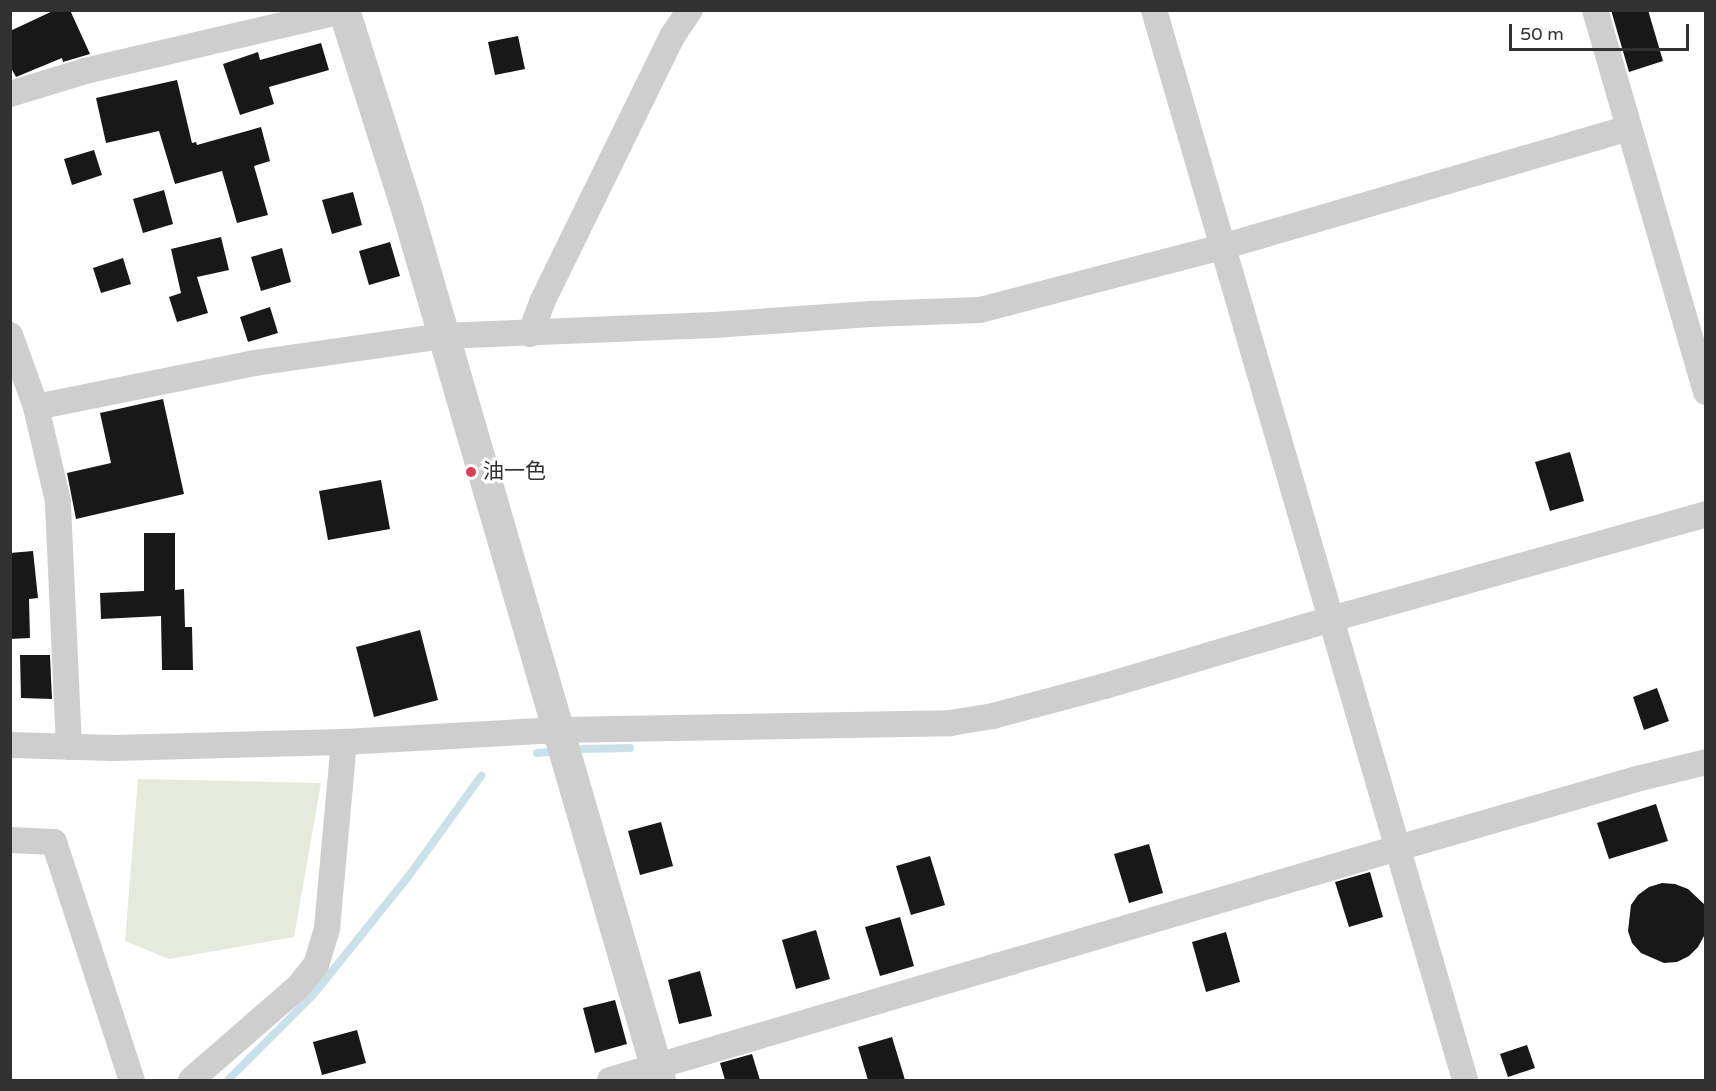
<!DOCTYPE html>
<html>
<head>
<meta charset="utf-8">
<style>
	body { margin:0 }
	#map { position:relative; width:1716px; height:1091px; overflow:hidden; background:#fff; font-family:"Varela Round","Noto Sans JP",sans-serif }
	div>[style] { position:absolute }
	.green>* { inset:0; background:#e5eadd }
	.stream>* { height:8px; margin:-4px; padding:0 4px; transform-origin:4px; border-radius:4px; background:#cbe1e9 }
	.building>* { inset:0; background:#181818 }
	.minor>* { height:26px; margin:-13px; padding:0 13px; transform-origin:13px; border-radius:13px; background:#cecece }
	.tertiary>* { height:32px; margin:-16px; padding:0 16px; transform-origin:16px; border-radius:16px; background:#cecece }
	.dots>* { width:16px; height:16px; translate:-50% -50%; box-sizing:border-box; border:3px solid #fff; border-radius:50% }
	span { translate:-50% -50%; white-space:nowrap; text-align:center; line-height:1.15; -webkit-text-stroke:6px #fff; paint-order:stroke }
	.poi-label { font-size:21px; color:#313131 }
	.left { translate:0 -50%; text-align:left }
	.frame { position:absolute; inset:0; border:12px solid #313131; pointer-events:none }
	.scale { position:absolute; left:1509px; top:24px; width:180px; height:27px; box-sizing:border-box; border:3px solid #313131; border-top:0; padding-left:8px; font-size:18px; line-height:21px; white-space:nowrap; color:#313131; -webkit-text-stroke:4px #fff; paint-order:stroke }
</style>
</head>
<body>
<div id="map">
	<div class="green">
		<div style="clip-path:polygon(138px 779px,321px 783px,294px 937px,169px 959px,125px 941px)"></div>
	</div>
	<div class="stream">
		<div style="left:582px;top:749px;width:48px;rotate:-1.2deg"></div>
		<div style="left:537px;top:753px;width:13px;rotate:-4deg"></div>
		<div style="left:228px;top:1080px;width:120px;rotate:-45deg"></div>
		<div style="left:313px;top:995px;width:151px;rotate:-51.2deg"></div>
		<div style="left:408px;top:877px;width:125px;rotate:-54.1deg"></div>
	</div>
	<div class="building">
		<div style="clip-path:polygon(55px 10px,70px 10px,90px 54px,63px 62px,62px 58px,16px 77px,10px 66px,10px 31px)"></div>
		<div style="clip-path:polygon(1611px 10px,1648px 10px,1663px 61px,1629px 72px)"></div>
		<div style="clip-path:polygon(518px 36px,525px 69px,495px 75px,488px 42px)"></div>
		<div style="clip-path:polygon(321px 43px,329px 70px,269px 87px,274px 104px,240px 115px,223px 64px,258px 52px,260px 60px)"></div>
		<div style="clip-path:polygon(177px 80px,192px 143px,196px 142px,197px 145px,261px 127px,270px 161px,254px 166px,268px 215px,237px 223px,222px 171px,175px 184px,159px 131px,106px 143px,96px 98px)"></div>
		<div style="clip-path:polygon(94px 150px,102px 175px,72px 185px,64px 159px)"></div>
		<div style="clip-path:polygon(164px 190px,173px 224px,143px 233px,133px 199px)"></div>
		<div style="clip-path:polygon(353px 192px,362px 225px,332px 234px,322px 200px)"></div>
		<div style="clip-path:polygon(221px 237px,229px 270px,197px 277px,208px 313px,177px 322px,169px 297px,181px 293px,171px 249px)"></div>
		<div style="clip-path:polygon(390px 242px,400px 276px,369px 285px,359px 251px)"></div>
		<div style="clip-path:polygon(282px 248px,291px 282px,261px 291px,251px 257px)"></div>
		<div style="clip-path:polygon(123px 258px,131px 284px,101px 293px,93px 268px)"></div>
		<div style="clip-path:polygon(270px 307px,278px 333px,248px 342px,240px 317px)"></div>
		<div style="clip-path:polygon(163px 399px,184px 494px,76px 519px,67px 473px,111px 463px,100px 413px)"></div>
		<div style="clip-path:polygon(1570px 452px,1584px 501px,1550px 511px,1535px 462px)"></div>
		<div style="clip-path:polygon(381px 480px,390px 529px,328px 540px,319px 491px)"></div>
		<div style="clip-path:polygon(144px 533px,175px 533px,175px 590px,184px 589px,185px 627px,192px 627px,193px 670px,162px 670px,161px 616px,101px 619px,100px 593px,144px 591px)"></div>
		<div style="clip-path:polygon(33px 551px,38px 598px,29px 599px,30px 638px,10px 639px,10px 553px)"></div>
		<div style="clip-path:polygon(420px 630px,438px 700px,374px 717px,356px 647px)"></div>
		<div style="clip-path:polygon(20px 655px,50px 655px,52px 699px,21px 698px)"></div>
		<div style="clip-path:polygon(1657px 688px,1669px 721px,1644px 730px,1633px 697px)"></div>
		<div style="clip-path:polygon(1656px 804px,1668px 841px,1609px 859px,1597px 823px)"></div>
		<div style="clip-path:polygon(661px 822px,673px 866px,640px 875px,628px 831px)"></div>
		<div style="clip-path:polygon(1149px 844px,1163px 893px,1129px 903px,1114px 854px)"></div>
		<div style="clip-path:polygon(930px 856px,945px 905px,911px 915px,896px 866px)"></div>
		<div style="clip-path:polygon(1370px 872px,1383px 917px,1349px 927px,1335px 882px)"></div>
		<div style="clip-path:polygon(1662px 883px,1675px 884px,1688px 889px,1705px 905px,1704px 936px,1698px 947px,1689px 956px,1677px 962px,1664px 963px,1641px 953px,1632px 943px,1628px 931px,1631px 905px,1638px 895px,1649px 887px)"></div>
		<div style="clip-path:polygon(900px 917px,914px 966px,880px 976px,865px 927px)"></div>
		<div style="clip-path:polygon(816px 930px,830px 979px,796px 989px,782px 940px)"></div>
		<div style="clip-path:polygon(1226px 932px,1240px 982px,1206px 992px,1192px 942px)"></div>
		<div style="clip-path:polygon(700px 971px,712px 1016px,679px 1024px,668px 980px)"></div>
		<div style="clip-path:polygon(615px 1000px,627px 1044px,595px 1053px,583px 1008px)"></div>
		<div style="clip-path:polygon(357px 1030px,366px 1063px,322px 1075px,313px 1042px)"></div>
		<div style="clip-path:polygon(892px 1037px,905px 1080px,868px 1080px,858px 1047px)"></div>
		<div style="clip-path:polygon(1527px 1045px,1535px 1068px,1508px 1077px,1500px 1054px)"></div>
		<div style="clip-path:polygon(752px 1054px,760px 1080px,725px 1080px,720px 1063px)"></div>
	</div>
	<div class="minor">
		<div style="left:1154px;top:10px;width:1114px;rotate:73.79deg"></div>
		<div style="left:1595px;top:10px;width:398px;rotate:73.8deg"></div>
		<div style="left:10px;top:94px;width:78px;rotate:-17deg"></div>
		<div style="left:85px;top:71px;width:270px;rotate:-13.1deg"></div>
		<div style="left:530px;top:334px;width:34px;rotate:-69deg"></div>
		<div style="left:542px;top:302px;width:297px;rotate:-63.9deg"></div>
		<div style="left:673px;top:35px;width:30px;rotate:-56deg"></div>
		<div style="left:10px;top:335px;width:77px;rotate:70.1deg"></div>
		<div style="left:10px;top:745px;width:104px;rotate:1.7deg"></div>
		<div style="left:114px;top:748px;width:230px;rotate:-1.5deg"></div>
		<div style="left:344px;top:742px;width:214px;rotate:-3.2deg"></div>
		<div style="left:558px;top:730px;width:392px;rotate:-1deg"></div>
		<div style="left:950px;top:723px;width:44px;rotate:-9.2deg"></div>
		<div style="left:993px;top:716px;width:116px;rotate:-15deg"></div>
		<div style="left:1105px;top:686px;width:236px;rotate:-16.5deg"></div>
		<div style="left:1331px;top:619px;width:389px;rotate:-15.6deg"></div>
		<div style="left:69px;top:747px;width:246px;rotate:-92.6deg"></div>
		<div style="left:58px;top:501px;width:97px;rotate:-103.2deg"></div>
		<div style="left:36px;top:407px;width:223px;rotate:-11.4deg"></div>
		<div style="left:255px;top:363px;width:189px;rotate:-8.2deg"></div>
		<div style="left:442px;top:336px;width:272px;rotate:-2.3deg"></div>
		<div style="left:714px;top:325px;width:157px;rotate:-4deg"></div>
		<div style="left:871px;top:314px;width:109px;rotate:-2.1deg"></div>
		<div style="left:980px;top:310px;width:250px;rotate:-14.6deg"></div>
		<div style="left:1222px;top:247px;width:424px;rotate:-16.3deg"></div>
		<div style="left:10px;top:840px;width:44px;rotate:2.6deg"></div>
		<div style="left:54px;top:842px;width:250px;rotate:71.9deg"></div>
		<div style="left:191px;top:1080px;width:142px;rotate:-41deg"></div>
		<div style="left:298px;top:987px;width:28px;rotate:-51deg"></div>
		<div style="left:316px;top:965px;width:39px;rotate:-73deg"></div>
		<div style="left:327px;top:928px;width:187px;rotate:-84.8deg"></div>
		<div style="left:610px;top:1080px;width:821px;rotate:-16.41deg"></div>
		<div style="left:1398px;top:848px;width:253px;rotate:-16.1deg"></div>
		<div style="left:1641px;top:778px;width:67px;rotate:-13.8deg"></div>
	</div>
	<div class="tertiary">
		<div style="left:344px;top:10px;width:212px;rotate:72.4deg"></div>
		<div style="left:408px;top:212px;width:904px;rotate:73.81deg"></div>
	</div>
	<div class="dots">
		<div style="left:471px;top:472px;background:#dd3e5a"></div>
	</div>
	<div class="poi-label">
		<span class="left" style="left:483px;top:472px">油一色</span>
	</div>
	<div class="frame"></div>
	<div class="scale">50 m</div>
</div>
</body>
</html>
